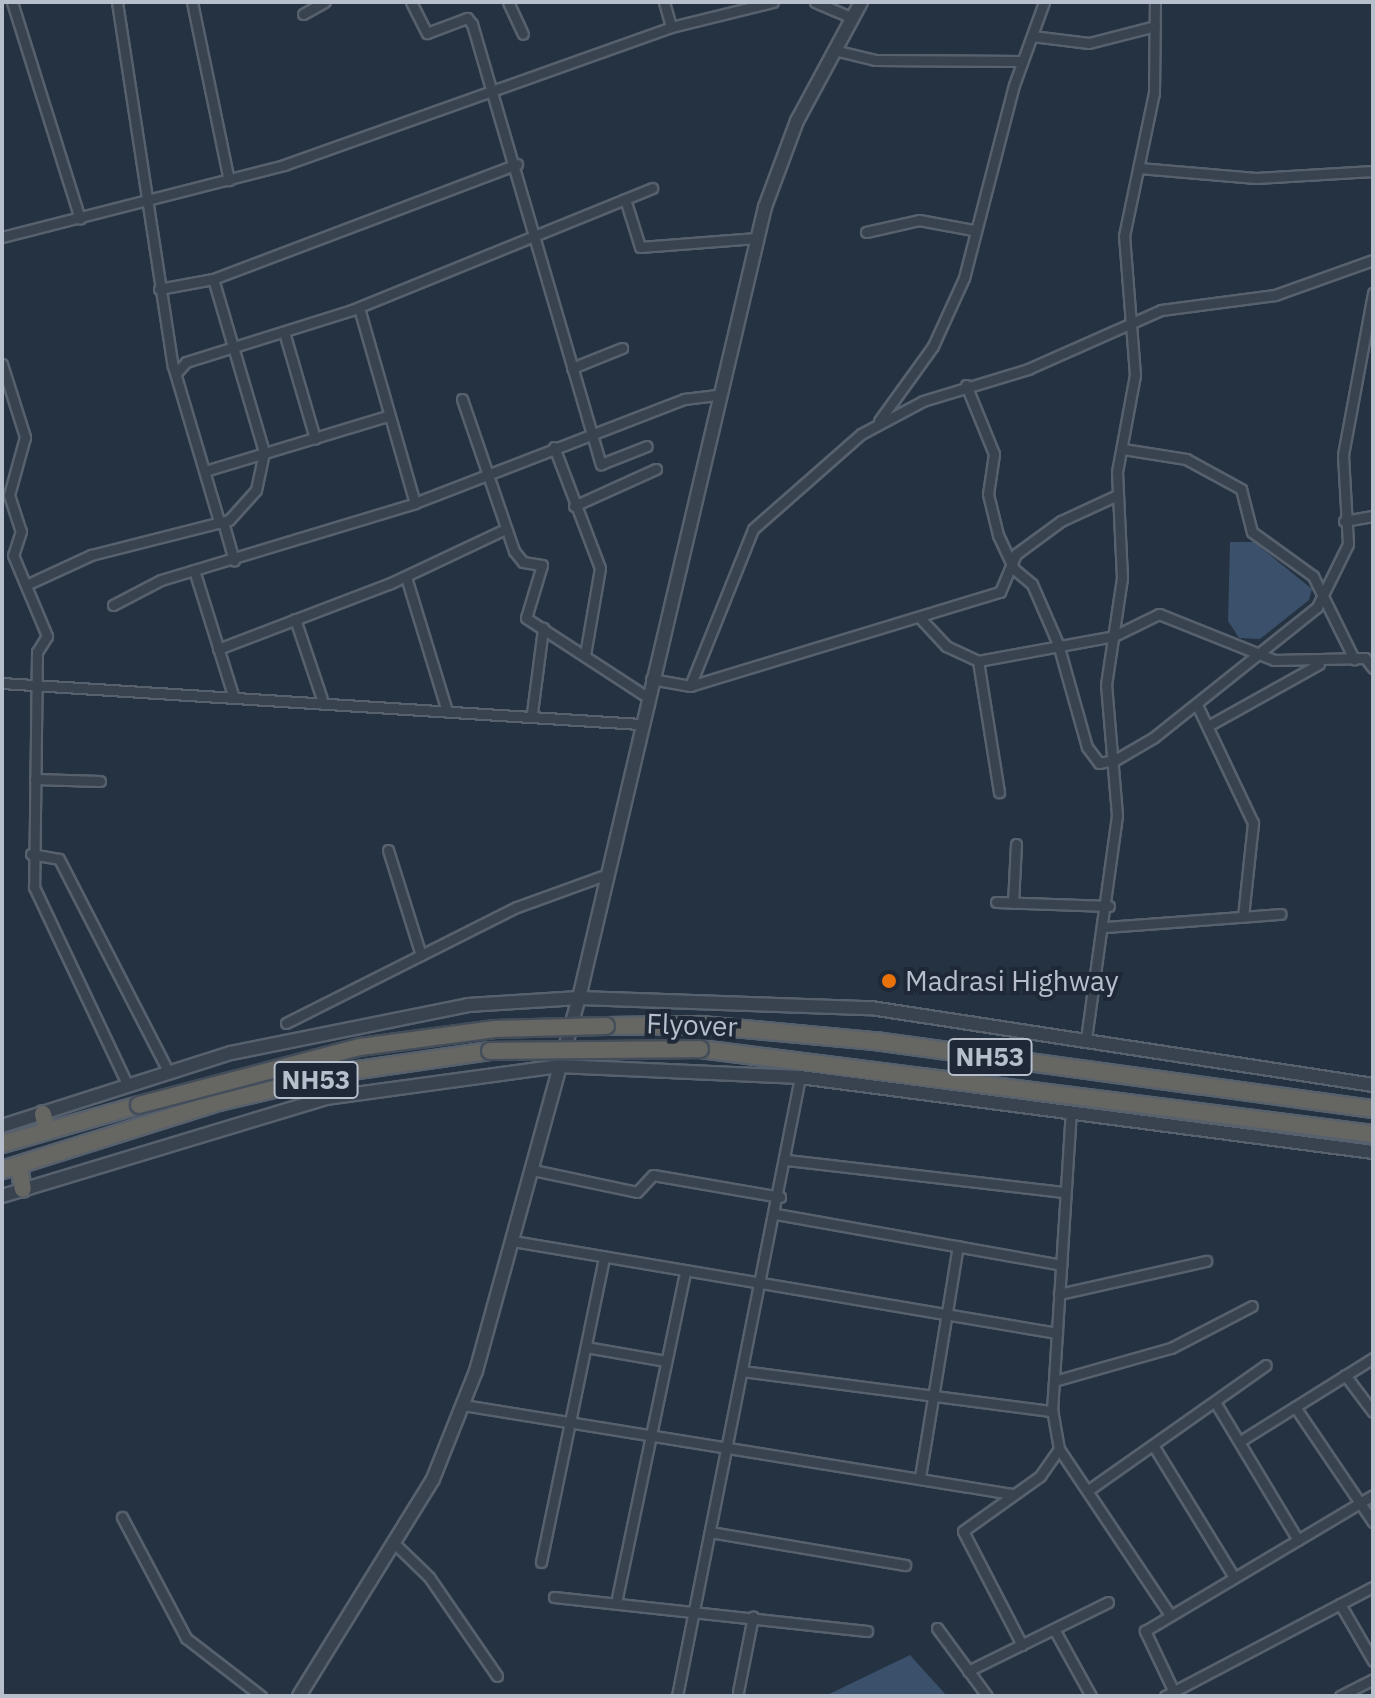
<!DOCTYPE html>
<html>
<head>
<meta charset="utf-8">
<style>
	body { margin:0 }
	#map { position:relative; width:1375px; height:1698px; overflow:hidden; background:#253241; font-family:"IBM Plex Sans",sans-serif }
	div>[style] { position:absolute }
	.water>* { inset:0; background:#3b506a }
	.roads { filter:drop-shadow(2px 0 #57616e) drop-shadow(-2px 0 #57616e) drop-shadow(0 2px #57616e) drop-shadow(0 -2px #57616e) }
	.minor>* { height:9px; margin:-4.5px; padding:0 4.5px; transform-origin:4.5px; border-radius:4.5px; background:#394350 }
	.tertiary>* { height:12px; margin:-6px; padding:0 6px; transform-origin:6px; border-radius:6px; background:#394350 }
	.trunk>* { height:16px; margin:-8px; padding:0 8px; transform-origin:8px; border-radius:8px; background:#666663 }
	.bridges { filter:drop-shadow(2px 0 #444e5b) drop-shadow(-2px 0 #444e5b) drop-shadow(0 2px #444e5b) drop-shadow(0 -2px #444e5b) }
	.trunk-bridge>* { height:16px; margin:-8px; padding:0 8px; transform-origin:8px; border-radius:8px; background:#666663 }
	.dots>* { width:22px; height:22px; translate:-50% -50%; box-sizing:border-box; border:4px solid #1e2836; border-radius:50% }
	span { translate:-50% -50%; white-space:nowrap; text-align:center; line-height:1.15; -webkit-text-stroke:8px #1e2836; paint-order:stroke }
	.shield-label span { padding:2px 6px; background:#1e2836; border:2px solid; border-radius:6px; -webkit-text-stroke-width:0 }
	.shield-label { font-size:26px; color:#b6bfcb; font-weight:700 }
	.poi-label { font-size:28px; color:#b6bfcb }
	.left { translate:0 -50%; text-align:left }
	.street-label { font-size:28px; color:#b6bfcb }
	.frame { position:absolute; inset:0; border:4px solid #b6bfcb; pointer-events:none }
</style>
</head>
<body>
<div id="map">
	<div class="water">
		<div style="clip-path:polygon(1230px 542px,1254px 542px,1312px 589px,1309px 600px,1260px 639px,1239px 638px,1228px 621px)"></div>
		<div style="clip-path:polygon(910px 1655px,947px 1696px,825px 1696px)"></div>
	</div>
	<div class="roads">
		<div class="minor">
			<div style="left:12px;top:2px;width:227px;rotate:72.6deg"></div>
			<div style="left:117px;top:2px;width:368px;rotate:81.3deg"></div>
			<div style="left:173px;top:366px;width:162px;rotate:73.5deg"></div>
			<div style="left:192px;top:2px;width:182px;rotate:78.3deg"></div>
			<div style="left:411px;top:2px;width:35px;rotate:63deg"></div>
			<div style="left:427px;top:33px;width:43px;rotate:-20.6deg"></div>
			<div style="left:467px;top:18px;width:8px;rotate:50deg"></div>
			<div style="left:472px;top:24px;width:459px;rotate:73.7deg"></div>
			<div style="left:601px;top:464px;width:49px;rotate:-21.4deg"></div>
			<div style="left:508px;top:2px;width:35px;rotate:65deg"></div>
			<div style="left:664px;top:2px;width:26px;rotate:74deg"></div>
			<div style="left:815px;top:2px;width:39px;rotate:23deg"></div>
			<div style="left:303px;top:14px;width:25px;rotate:-29deg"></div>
			<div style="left:1032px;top:36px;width:57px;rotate:7deg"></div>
			<div style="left:1089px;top:43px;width:68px;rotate:-14.4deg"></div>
			<div style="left:834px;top:50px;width:42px;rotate:13.7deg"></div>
			<div style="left:875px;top:60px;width:147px;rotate:0.4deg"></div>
			<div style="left:1139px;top:168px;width:117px;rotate:4.9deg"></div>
			<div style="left:1256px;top:178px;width:117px;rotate:-3.4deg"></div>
			<div style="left:625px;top:199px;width:50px;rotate:72.6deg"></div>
			<div style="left:640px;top:247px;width:117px;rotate:-4.4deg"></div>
			<div style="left:866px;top:232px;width:54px;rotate:-12.8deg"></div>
			<div style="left:919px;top:220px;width:55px;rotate:10.5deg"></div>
			<div style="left:2px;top:237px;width:291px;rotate:-14.3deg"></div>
			<div style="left:284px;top:165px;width:411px;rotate:-19.6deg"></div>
			<div style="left:671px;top:27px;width:105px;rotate:-13.8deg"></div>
			<div style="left:159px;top:289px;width:55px;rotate:-10.5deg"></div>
			<div style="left:213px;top:279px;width:325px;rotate:-20.7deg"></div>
			<div style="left:359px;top:308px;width:203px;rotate:74deg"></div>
			<div style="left:284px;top:332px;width:111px;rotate:73.8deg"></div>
			<div style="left:2px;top:364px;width:77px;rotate:72.5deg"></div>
			<div style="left:25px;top:437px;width:60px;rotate:105.4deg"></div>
			<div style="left:9px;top:495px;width:38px;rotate:72deg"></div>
			<div style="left:21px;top:531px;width:25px;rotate:108deg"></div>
			<div style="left:13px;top:555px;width:88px;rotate:67.2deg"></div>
			<div style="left:47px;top:636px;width:19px;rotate:122deg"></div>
			<div style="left:37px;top:652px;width:235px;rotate:90.7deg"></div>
			<div style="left:34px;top:887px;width:218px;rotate:64.7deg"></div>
			<div style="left:572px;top:368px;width:54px;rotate:-21.8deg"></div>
			<div style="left:178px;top:371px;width:12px;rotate:-48deg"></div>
			<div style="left:186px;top:362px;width:174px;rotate:-17.4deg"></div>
			<div style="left:352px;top:310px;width:324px;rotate:-22.1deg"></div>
			<div style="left:966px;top:385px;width:74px;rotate:67.9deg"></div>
			<div style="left:994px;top:454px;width:40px;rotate:98.5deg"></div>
			<div style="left:988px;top:494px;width:42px;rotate:76.3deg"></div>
			<div style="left:998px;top:535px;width:38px;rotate:65deg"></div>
			<div style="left:1014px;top:569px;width:23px;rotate:40deg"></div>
			<div style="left:1032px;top:584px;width:65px;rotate:66.6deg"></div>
			<div style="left:1058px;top:644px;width:107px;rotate:74.3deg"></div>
			<div style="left:1087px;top:747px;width:20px;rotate:53deg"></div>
			<div style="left:1099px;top:763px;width:16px;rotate:-11deg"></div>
			<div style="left:1115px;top:760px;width:44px;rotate:-30.1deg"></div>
			<div style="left:1153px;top:738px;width:210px;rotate:-38.6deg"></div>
			<div style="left:1317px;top:607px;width:70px;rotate:-63.8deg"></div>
			<div style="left:1348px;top:544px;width:89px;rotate:-93.2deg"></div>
			<div style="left:1343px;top:455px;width:165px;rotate:-79.5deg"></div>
			<div style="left:462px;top:399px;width:161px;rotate:71.1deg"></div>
			<div style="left:514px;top:551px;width:14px;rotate:51deg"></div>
			<div style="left:523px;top:562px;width:19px;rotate:9deg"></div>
			<div style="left:542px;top:565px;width:55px;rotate:106.8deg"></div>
			<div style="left:526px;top:618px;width:145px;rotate:33.1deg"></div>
			<div style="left:879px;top:421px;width:92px;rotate:-54.2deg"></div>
			<div style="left:933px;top:346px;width:75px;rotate:-65.5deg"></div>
			<div style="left:964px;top:278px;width:199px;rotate:-75.5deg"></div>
			<div style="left:1014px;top:85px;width:88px;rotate:-70.1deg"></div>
			<div style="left:554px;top:447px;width:129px;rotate:69.2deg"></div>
			<div style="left:600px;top:568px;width:88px;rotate:99.8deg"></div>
			<div style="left:1123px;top:449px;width:64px;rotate:9deg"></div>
			<div style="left:1186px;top:459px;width:63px;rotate:28.6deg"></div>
			<div style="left:1241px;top:489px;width:44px;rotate:75.7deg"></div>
			<div style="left:1252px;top:532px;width:75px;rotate:35.8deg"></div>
			<div style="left:1313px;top:576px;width:93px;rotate:63.7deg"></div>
			<div style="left:205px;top:471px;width:190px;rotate:-16.8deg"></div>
			<div style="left:574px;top:506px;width:90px;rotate:-24.3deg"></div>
			<div style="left:1344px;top:521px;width:29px;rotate:-10deg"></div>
			<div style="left:223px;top:522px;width:40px;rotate:74deg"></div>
			<div style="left:194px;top:570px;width:131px;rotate:72.7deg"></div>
			<div style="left:406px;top:577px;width:137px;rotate:73deg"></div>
			<div style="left:26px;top:585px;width:72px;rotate:-24.8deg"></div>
			<div style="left:91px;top:555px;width:142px;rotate:-14.2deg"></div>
			<div style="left:229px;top:520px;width:40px;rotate:-48deg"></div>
			<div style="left:256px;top:490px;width:39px;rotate:-78deg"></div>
			<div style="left:264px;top:452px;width:180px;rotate:-106.4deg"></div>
			<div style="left:113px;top:605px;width:54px;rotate:-27.5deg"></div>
			<div style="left:161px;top:580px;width:262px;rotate:-16.8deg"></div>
			<div style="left:412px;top:504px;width:292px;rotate:-21.1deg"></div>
			<div style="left:684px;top:399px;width:35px;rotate:-7deg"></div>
			<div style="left:295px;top:619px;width:84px;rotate:71.4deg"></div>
			<div style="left:921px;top:619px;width:37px;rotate:47deg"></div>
			<div style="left:946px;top:646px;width:35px;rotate:25deg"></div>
			<div style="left:978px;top:661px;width:138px;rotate:-10.4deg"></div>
			<div style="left:1114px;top:636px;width:50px;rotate:-26.1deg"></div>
			<div style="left:1159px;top:614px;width:124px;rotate:21.8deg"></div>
			<div style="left:1274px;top:660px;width:91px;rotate:-1.3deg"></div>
			<div style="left:1365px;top:658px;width:13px;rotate:51deg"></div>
			<div style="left:218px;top:649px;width:185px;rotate:-20.9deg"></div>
			<div style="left:391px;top:583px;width:126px;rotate:-25.3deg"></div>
			<div style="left:978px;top:661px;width:133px;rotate:80.9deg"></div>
			<div style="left:651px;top:679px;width:40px;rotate:10deg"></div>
			<div style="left:690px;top:686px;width:324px;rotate:-16.9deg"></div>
			<div style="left:1000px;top:592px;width:41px;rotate:-67.2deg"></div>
			<div style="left:1016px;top:554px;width:56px;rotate:-36.3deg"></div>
			<div style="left:1061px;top:521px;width:60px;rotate:-24.8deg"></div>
			<div style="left:2px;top:683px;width:639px;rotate:3.68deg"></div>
			<div style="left:690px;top:686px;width:169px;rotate:-68.1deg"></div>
			<div style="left:753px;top:529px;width:144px;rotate:-41.3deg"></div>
			<div style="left:861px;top:434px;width:70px;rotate:-28deg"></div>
			<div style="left:923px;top:401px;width:110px;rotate:-16.9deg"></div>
			<div style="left:1028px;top:369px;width:145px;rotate:-23.9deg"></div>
			<div style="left:1161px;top:310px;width:115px;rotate:-7.5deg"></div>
			<div style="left:1275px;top:295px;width:104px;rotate:-19.7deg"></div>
			<div style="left:1197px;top:705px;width:131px;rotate:64.6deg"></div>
			<div style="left:1253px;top:823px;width:94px;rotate:96.1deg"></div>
			<div style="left:532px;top:713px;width:86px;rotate:-82.6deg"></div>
			<div style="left:1208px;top:726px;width:127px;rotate:-29.2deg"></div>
			<div style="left:35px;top:779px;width:65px;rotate:1.8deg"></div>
			<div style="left:388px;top:850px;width:110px;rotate:72.6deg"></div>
			<div style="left:31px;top:854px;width:28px;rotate:10deg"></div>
			<div style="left:59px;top:859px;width:236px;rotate:62.8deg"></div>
			<div style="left:996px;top:902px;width:113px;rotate:2deg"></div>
			<div style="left:1013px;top:903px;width:59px;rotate:-87.1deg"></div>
			<div style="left:1107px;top:927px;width:174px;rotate:-4.3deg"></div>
			<div style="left:286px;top:1023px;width:258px;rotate:-26.7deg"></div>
			<div style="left:517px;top:907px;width:90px;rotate:-20deg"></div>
			<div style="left:1086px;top:1039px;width:226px;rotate:-82.1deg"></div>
			<div style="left:1117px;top:815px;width:130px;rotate:-94.8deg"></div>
			<div style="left:1106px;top:685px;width:108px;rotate:-81.5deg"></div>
			<div style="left:1122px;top:578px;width:106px;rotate:-92.7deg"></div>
			<div style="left:1117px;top:472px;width:99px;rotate:-79.5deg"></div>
			<div style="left:1135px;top:375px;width:139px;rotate:-94.5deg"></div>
			<div style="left:1124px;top:236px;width:146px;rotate:-78.2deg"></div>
			<div style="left:1154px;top:93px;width:91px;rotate:-89.4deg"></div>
			<div style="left:787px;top:1160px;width:280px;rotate:6.6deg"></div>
			<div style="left:533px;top:1170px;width:106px;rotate:11.9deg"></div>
			<div style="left:637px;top:1192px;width:23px;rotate:-47deg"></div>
			<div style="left:653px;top:1175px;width:129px;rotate:9.8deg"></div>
			<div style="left:776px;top:1214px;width:290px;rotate:10.1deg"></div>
			<div style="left:513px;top:1241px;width:552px;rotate:9.6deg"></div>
			<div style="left:1059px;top:1294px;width:151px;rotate:-12.7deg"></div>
			<div style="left:586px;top:1347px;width:81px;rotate:9.9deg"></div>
			<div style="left:742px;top:1371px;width:313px;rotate:7.4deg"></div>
			<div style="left:1345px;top:1375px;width:46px;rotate:52.9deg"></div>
			<div style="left:1054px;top:1381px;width:122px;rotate:-15.8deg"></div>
			<div style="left:1171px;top:1348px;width:91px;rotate:-27.4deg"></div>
			<div style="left:1215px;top:1402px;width:161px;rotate:59deg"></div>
			<div style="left:463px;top:1405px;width:556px;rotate:9.21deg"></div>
			<div style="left:1295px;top:1407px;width:139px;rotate:55.9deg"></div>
			<div style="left:1242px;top:1440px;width:155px;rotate:-32deg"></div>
			<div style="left:1153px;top:1445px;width:155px;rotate:58.5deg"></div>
			<div style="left:1059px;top:1449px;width:200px;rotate:56.2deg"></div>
			<div style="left:920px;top:1477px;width:234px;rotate:-80.7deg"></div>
			<div style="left:1090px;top:1489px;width:215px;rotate:-35.2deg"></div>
			<div style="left:122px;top:1517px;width:137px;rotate:62.1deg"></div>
			<div style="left:186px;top:1638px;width:95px;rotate:37.7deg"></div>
			<div style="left:710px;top:1532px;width:198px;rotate:9.6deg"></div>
			<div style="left:396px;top:1545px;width:46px;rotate:44.1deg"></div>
			<div style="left:429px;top:1577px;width:120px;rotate:55.5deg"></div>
			<div style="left:541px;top:1562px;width:310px;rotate:-78.3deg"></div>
			<div style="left:554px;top:1597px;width:315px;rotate:6.2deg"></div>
			<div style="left:617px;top:1598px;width:333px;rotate:-78.2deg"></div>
			<div style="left:1340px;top:1604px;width:66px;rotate:59.9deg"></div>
			<div style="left:937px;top:1628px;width:84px;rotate:53.7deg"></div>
			<div style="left:1054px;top:1629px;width:77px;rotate:61.1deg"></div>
			<div style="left:1022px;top:1645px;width:128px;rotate:-117.4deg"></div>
			<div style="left:963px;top:1531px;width:95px;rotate:-35.5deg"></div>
			<div style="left:1040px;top:1476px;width:33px;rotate:-55deg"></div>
			<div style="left:1059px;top:1449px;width:39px;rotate:-100deg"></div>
			<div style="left:1052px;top:1411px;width:299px;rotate:-86.4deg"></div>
			<div style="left:968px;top:1671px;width:156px;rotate:-26.2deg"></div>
			<div style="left:738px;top:1692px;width:77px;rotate:-78.8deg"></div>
			<div style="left:1174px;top:1692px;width:68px;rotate:-115.4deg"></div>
			<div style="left:1145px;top:1631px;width:265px;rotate:-30.8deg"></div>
			<div style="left:677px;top:1696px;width:631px;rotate:-78.76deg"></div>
			<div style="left:1165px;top:1696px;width:235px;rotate:-27.7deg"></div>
			<div style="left:1340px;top:1696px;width:37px;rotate:-27deg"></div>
		</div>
		<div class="tertiary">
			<div style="left:2px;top:1126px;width:240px;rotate:-17.7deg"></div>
			<div style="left:231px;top:1053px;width:242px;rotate:-11.4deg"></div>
			<div style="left:468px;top:1005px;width:111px;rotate:-3.6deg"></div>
			<div style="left:579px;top:998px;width:292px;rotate:2deg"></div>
			<div style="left:871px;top:1008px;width:508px;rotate:8.72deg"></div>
			<div style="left:2px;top:1196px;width:338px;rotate:-16.8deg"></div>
			<div style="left:326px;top:1098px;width:235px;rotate:-7.8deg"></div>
			<div style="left:559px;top:1066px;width:241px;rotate:2.6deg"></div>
			<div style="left:800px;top:1077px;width:578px;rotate:7.46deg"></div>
			<div style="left:299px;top:1696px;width:255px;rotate:-58.3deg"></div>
			<div style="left:433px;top:1479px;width:116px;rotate:-68.3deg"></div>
			<div style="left:476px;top:1371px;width:387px;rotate:-74.6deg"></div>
			<div style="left:579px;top:998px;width:813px;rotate:-76.77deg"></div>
			<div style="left:765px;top:207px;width:92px;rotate:-69.6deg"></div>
			<div style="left:797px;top:121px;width:135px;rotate:-61.7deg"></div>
		</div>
		<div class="trunk">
			<div style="left:606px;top:1026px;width:95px;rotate:-0.6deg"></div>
			<div style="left:701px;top:1025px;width:175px;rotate:5.3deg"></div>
			<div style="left:875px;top:1041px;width:503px;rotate:7.78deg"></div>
			<div style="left:700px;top:1049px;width:678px;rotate:7.2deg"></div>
			<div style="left:43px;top:1114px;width:17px;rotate:77deg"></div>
			<div style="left:2px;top:1144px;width:142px;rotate:-15.9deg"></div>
			<div style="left:19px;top:1165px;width:24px;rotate:81deg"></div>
			<div style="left:2px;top:1170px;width:227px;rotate:-17.4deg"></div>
			<div style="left:219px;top:1102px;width:136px;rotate:-13.2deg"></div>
			<div style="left:351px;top:1071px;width:140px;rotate:-8.2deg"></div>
		</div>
	</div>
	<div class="bridges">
		<div class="trunk-bridge">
			<div style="left:490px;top:1051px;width:210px;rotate:-0.5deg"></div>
			<div style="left:139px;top:1105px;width:228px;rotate:-14.7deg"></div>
			<div style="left:360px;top:1047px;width:136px;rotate:-7.6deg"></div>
			<div style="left:495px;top:1029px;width:111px;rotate:-1.5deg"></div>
		</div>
	</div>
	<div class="dots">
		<div style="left:889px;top:981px;background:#e8710a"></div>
	</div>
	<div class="shield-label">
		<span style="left:990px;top:1057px">NH53</span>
		<span style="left:316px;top:1080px">NH53</span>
	</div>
	<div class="poi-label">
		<span class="left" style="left:905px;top:981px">Madrasi Highway</span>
	</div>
	<div class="street-label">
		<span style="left:692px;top:1025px;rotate:2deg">Flyover</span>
	</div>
	<div class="frame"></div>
</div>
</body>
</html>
